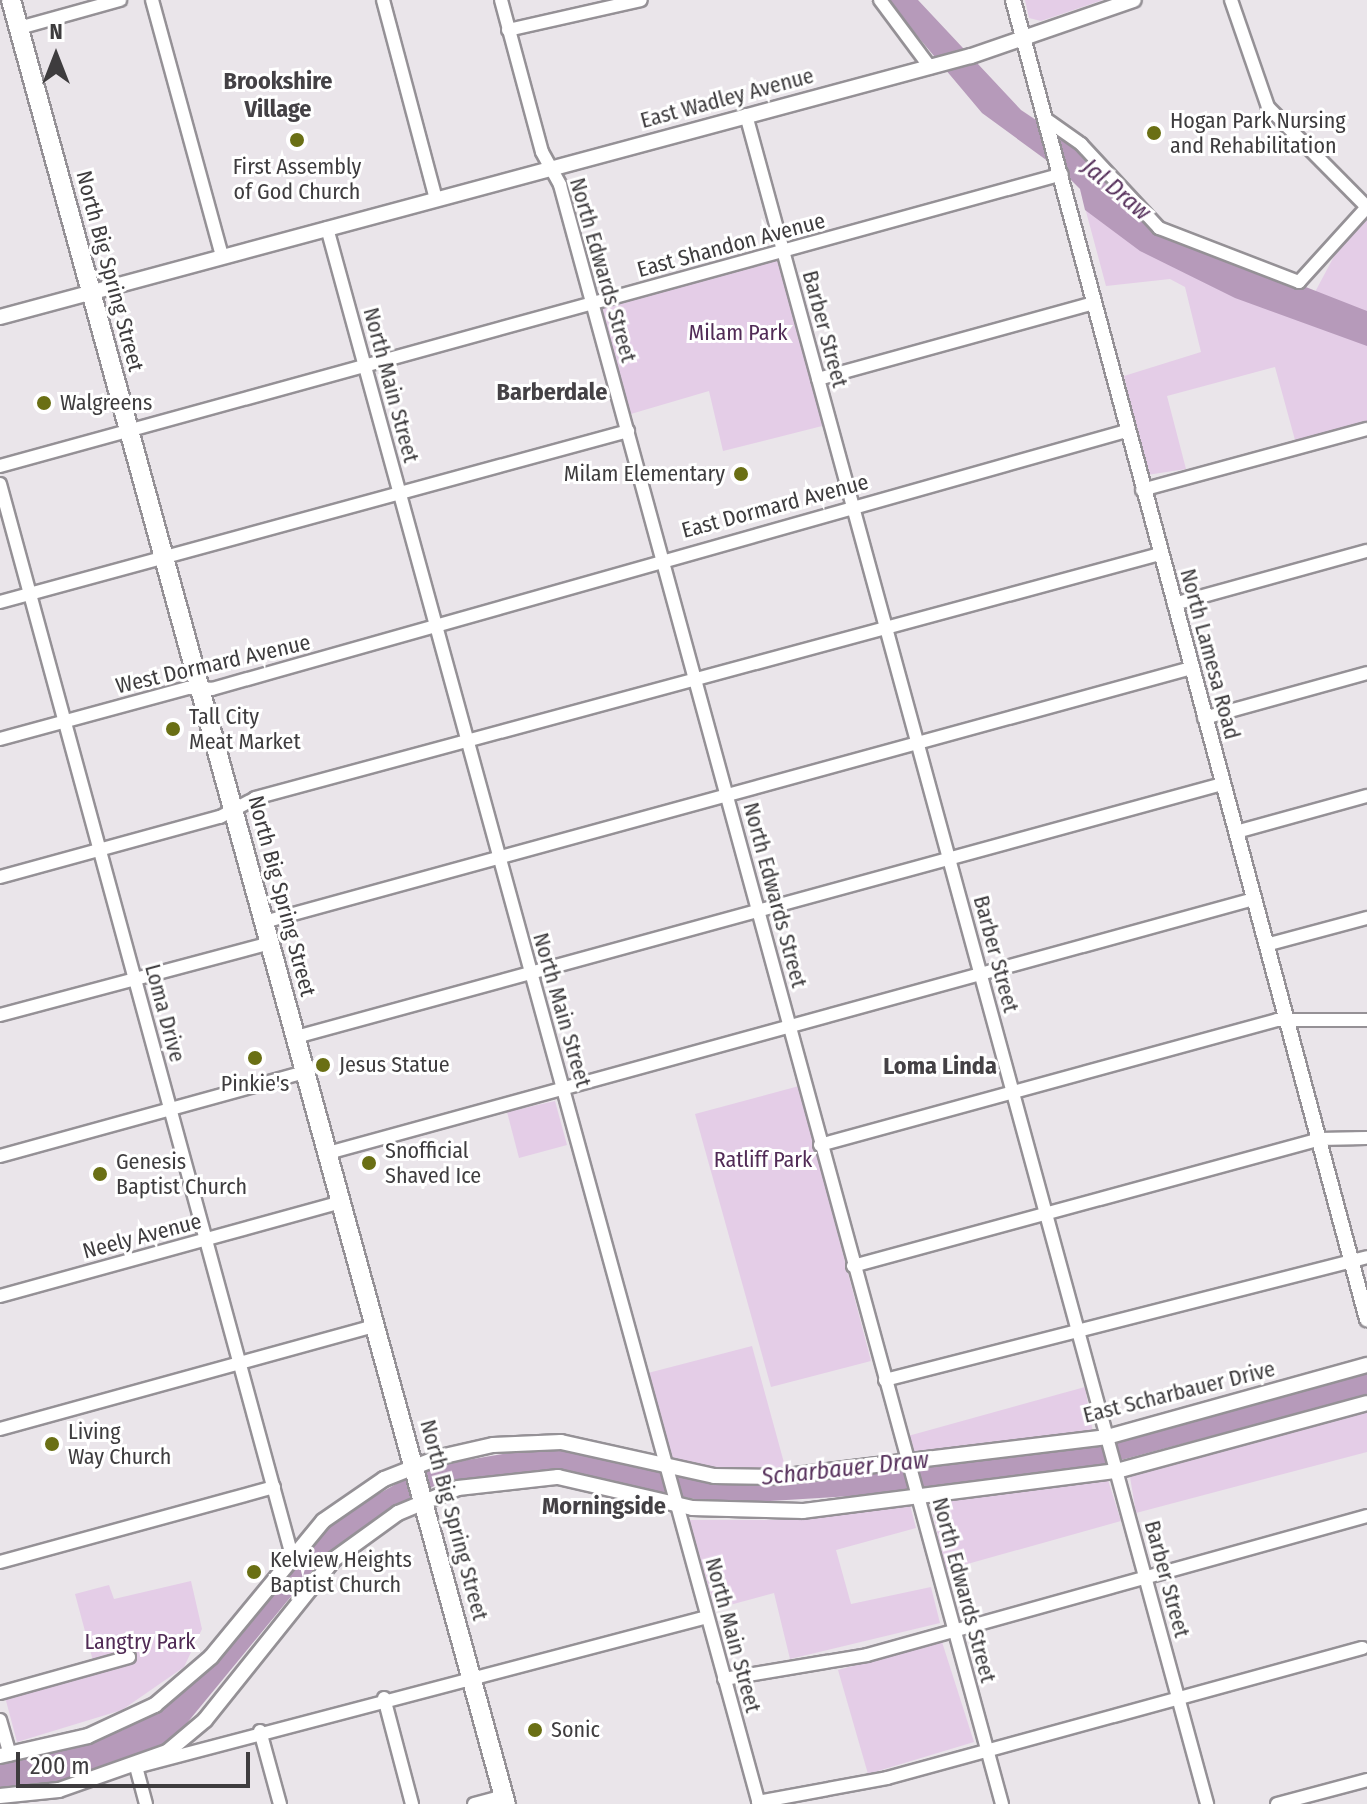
<!DOCTYPE html>
<html>
<head>
<meta charset="utf-8">
<style>
	body { margin:0 }
	#map { position:relative; width:1367px; height:1804px; overflow:hidden; background:#eae5ea; font-family:"Fira Sans Condensed",sans-serif }
	div>[style] { position:absolute }
	.green>* { inset:0; background:#e4cde7 }
	.water>* { inset:0; background:#b69aba }
	.roads { filter:drop-shadow(2px 0 #959196) drop-shadow(-2px 0 #959196) drop-shadow(0 2px #959196) drop-shadow(0 -2px #959196) }
	.minor>* { height:12px; margin:-6px; padding:0 6px; transform-origin:6px; border-radius:6px; background:#fff }
	.major>* { height:14px; margin:-7px; padding:0 7px; transform-origin:7px; border-radius:7px; background:#fff }
	.highway>* { height:18px; margin:-9px; padding:0 9px; transform-origin:9px; border-radius:9px; background:#fff }
	.dots>* { width:22px; height:22px; translate:-50% -50%; box-sizing:border-box; border:4px solid #fff; border-radius:50% }
	span { translate:-50% -50%; white-space:nowrap; text-align:center; line-height:1.15; -webkit-text-stroke:6px #fff; paint-order:stroke }
	.street-label { font-size:22px; color:#3e3c3e }
	.poi-label { font-size:22px; color:#3e3c3e }
	.left { translate:0 -50%; text-align:left }
	.right { translate:-100% -50%; text-align:right }
	.park-label { font-size:22px; color:#512b56 }
	.neighbourhood-label { font-size:24px; color:#444145; font-weight:700 }
	.water-label { font-size:24px; color:#56305b; font-style:italic }
	.north { position:absolute; left:16px; top:16px; width:80px; height:80px; -webkit-text-stroke:6px #fff; paint-order:stroke; rotate:0deg; font-size:22px; font-weight:700; line-height:32px; text-align:center; color:#3e3c3e }
	.north::after { content:''; display:block; margin:auto; width:28px; height:36px; background:#3e3c3e; clip-path:polygon(50% 0,100% 100%,50% 72%,0 100%) }
	.scale { position:absolute; left:16px; top:1752px; width:234px; height:36px; box-sizing:border-box; border:4px solid #3e3c3e; border-top:0; padding-left:10px; font-size:24px; line-height:28px; white-space:nowrap; color:#3e3c3e; -webkit-text-stroke:6px #fff; paint-order:stroke }
</style>
</head>
<body>
<div id="map">
	<div class="green">
		<div style="clip-path:polygon(1025px 0,1103px 0,1041px 21px,1029px 18px)"></div>
		<div style="clip-path:polygon(1082px 155px,1153px 227px,1315px 292px,1339px 247px,1367px 220px,1367px 421px,1295px 440px,1275px 367px,1167px 396px,1186px 469px,1147px 475px,1124px 376px,1201px 352px,1185px 287px,1170px 279px,1106px 286px,1080px 189px)"></div>
		<div style="clip-path:polygon(783px 252px,830px 424px,723px 451px,709px 391px,624px 416px,593px 304px)"></div>
		<div style="clip-path:polygon(799px 1086px,871px 1361px,771px 1387px,695px 1114px)"></div>
		<div style="clip-path:polygon(555px 1101px,567px 1145px,519px 1158px,507px 1112px)"></div>
		<div style="clip-path:polygon(752px 1346px,786px 1470px,743px 1472px,672px 1461px,648px 1373px)"></div>
		<div style="clip-path:polygon(1085px 1387px,1093px 1433px,912px 1452px,908px 1436px)"></div>
		<div style="clip-path:polygon(1367px 1407px,1367px 1452px,1136px 1513px,1129px 1471px)"></div>
		<div style="clip-path:polygon(1108px 1480px,1121px 1521px,946px 1570px,930px 1502px)"></div>
		<div style="clip-path:polygon(910px 1505px,916px 1528px,836px 1550px,851px 1604px,931px 1587px,940px 1623px,790px 1659px,774px 1593px,715px 1609px,689px 1520px,776px 1520px)"></div>
		<div style="clip-path:polygon(191px 1581px,202px 1629px,184px 1667px,122px 1710px,17px 1742px,5px 1697px,96px 1672px,75px 1594px,109px 1585px,114px 1599px)"></div>
		<div style="clip-path:polygon(942px 1642px,974px 1742px,868px 1774px,838px 1670px)"></div>
	</div>
	<div class="water">
		<div style="clip-path:polygon(887px 0,918px 0,1021px 110px,1072px 144px,1153px 227px,1367px 311px,1367px 346px,1235px 298px,1140px 251px,1085px 210px,1080px 189px,1064px 173px,982px 113px)"></div>
		<div style="clip-path:polygon(1367px 1374px,1367px 1395px,1106px 1464px,868px 1495px,721px 1504px,542px 1470px,434px 1486px,367px 1524px,316px 1566px,173px 1740px,143px 1757px,48px 1786px,0 1788px,0 1762px,123px 1730px,161px 1707px,221px 1654px,331px 1521px,426px 1467px,543px 1447px,742px 1485px,836px 1479px,1101px 1442px)"></div>
	</div>
	<div class="roads">
		<div class="minor">
			<div style="left:152px;top:0;width:265px;rotate:74.7deg"></div>
			<div style="left:383px;top:0;width:206px;rotate:75.1deg"></div>
			<div style="left:501px;top:0;width:157px;rotate:74.9deg"></div>
			<div style="left:542px;top:152px;width:38px;rotate:61deg"></div>
			<div style="left:560px;top:185px;width:1678px;rotate:74.73deg"></div>
			<div style="left:880px;top:0;width:84px;rotate:53.3deg"></div>
			<div style="left:1231px;top:0;width:113px;rotate:70.9deg"></div>
			<div style="left:1268px;top:107px;width:141px;rotate:45.3deg"></div>
			<div style="left:19px;top:28px;width:105px;rotate:-15.5deg"></div>
			<div style="left:508px;top:30px;width:136px;rotate:-12.7deg"></div>
			<div style="left:746px;top:115px;width:1751px;rotate:74.73deg"></div>
			<div style="left:1047px;top:120px;width:42px;rotate:35.2deg"></div>
			<div style="left:1081px;top:144px;width:115px;rotate:47.1deg"></div>
			<div style="left:1159px;top:228px;width:150px;rotate:21.1deg"></div>
			<div style="left:1299px;top:282px;width:101px;rotate:-47.8deg"></div>
			<div style="left:327px;top:228px;width:1634px;rotate:74.67deg"></div>
			<div style="left:818px;top:379px;width:283px;rotate:-15.4deg"></div>
			<div style="left:0;top:466px;width:1101px;rotate:-15.37deg"></div>
			<div style="left:0;top:484px;width:1107px;rotate:74.76deg"></div>
			<div style="left:1142px;top:490px;width:233px;rotate:-15.2deg"></div>
			<div style="left:0;top:602px;width:651px;rotate:-15.23deg"></div>
			<div style="left:1174px;top:604px;width:200px;rotate:-15.4deg"></div>
			<div style="left:1204px;top:718px;width:169px;rotate:-15.4deg"></div>
			<div style="left:0;top:739px;width:195px;rotate:-15.2deg"></div>
			<div style="left:188px;top:688px;width:24px;rotate:2deg"></div>
			<div style="left:212px;top:689px;width:950px;rotate:-15.76deg"></div>
			<div style="left:1236px;top:832px;width:136px;rotate:-15.4deg"></div>
			<div style="left:0;top:877px;width:228px;rotate:-15.3deg"></div>
			<div style="left:220px;top:817px;width:40px;rotate:-28deg"></div>
			<div style="left:255px;top:798px;width:937px;rotate:-15.09deg"></div>
			<div style="left:264px;top:922px;width:961px;rotate:-15.32deg"></div>
			<div style="left:1266px;top:945px;width:105px;rotate:-15deg"></div>
			<div style="left:0;top:1015px;width:279px;rotate:-14.9deg"></div>
			<div style="left:296px;top:1037px;width:960px;rotate:-15.28deg"></div>
			<div style="left:820px;top:1145px;width:474px;rotate:-15.3deg"></div>
			<div style="left:1277px;top:1020px;width:90px"></div>
			<div style="left:328px;top:1153px;width:960px;rotate:-15.34deg"></div>
			<div style="left:0;top:1156px;width:317px;rotate:-15.4deg"></div>
			<div style="left:853px;top:1266px;width:483px;rotate:-15.2deg"></div>
			<div style="left:1319px;top:1139px;width:48px;rotate:-1.2deg"></div>
			<div style="left:0;top:1296px;width:354px;rotate:-15.4deg"></div>
			<div style="left:885px;top:1380px;width:497px;rotate:-14.3deg"></div>
			<div style="left:0;top:1429px;width:389px;rotate:-15.4deg"></div>
			<div style="left:0;top:1562px;width:284px;rotate:-15.3deg"></div>
			<div style="left:724px;top:1679px;width:145px;rotate:-9.5deg"></div>
			<div style="left:867px;top:1655px;width:519px;rotate:-15.54deg"></div>
			<div style="left:0;top:1693px;width:134px;rotate:-15.6deg"></div>
			<div style="left:384px;top:1698px;width:110px;rotate:75.2deg"></div>
			<div style="left:0;top:1720px;width:36px;rotate:74deg"></div>
			<div style="left:260px;top:1731px;width:76px;rotate:74.7deg"></div>
			<div style="left:758px;top:1802px;width:131px;rotate:-10.5deg"></div>
			<div style="left:887px;top:1778px;width:493px;rotate:-15.3deg"></div>
			<div style="left:146px;top:1804px;width:38px;rotate:-105deg"></div>
			<div style="left:136px;top:1767px;width:590px;rotate:-14.72deg"></div>
			<div style="left:474px;top:1804px;width:31px;rotate:-15deg"></div>
			<div style="left:1277px;top:1804px;width:93px;rotate:-14.9deg"></div>
		</div>
		<div class="major">
			<div style="left:1013px;top:0;width:1366px;rotate:74.98deg"></div>
			<div style="left:0;top:317px;width:1005px;rotate:-15.05deg"></div>
			<div style="left:971px;top:56px;width:172px;rotate:-19deg"></div>
			<div style="left:0;top:1756px;width:90px;rotate:-12.8deg"></div>
			<div style="left:88px;top:1736px;width:74px;rotate:-24.8deg"></div>
			<div style="left:155px;top:1705px;width:74px;rotate:-40.6deg"></div>
			<div style="left:211px;top:1657px;width:176px;rotate:-50.5deg"></div>
			<div style="left:323px;top:1521px;width:74px;rotate:-34.5deg"></div>
			<div style="left:384px;top:1479px;width:60px;rotate:-21.4deg"></div>
			<div style="left:440px;top:1457px;width:54px;rotate:-12.8deg"></div>
			<div style="left:493px;top:1445px;width:68px;rotate:-2.5deg"></div>
			<div style="left:561px;top:1442px;width:157px;rotate:12.5deg"></div>
			<div style="left:714px;top:1476px;width:63px;rotate:0.9deg"></div>
			<div style="left:777px;top:1477px;width:332px;rotate:-6.9deg"></div>
			<div style="left:1107px;top:1437px;width:270px;rotate:-15.5deg"></div>
			<div style="left:0;top:1796px;width:59px;rotate:-5.8deg"></div>
			<div style="left:59px;top:1790px;width:114px;rotate:-19.4deg"></div>
			<div style="left:167px;top:1752px;width:50px;rotate:-40.1deg"></div>
			<div style="left:205px;top:1720px;width:205px;rotate:-51.3deg"></div>
			<div style="left:333px;top:1560px;width:80px;rotate:-35.9deg"></div>
			<div style="left:398px;top:1513px;width:65px;rotate:-22.6deg"></div>
			<div style="left:458px;top:1488px;width:101px;rotate:-6.3deg"></div>
			<div style="left:558px;top:1477px;width:138px;rotate:13deg"></div>
			<div style="left:692px;top:1508px;width:111px;rotate:1.5deg"></div>
			<div style="left:803px;top:1511px;width:317px;rotate:-7.3deg"></div>
			<div style="left:1117px;top:1471px;width:259px;rotate:-15.2deg"></div>
		</div>
		<div class="highway">
			<div style="left:11px;top:0;width:1871px;rotate:74.66deg"></div>
		</div>
	</div>
	<div class="dots">
		<div style="left:1154px;top:133px;background:#6a6f14"></div>
		<div style="left:297px;top:140px;background:#6a6f14"></div>
		<div style="left:44px;top:403px;background:#6a6f14"></div>
		<div style="left:741px;top:474px;background:#6a6f14"></div>
		<div style="left:173px;top:729px;background:#6a6f14"></div>
		<div style="left:255px;top:1058px;background:#6a6f14"></div>
		<div style="left:323px;top:1065px;background:#6a6f14"></div>
		<div style="left:369px;top:1163px;background:#6a6f14"></div>
		<div style="left:100px;top:1174px;background:#6a6f14"></div>
		<div style="left:52px;top:1444px;background:#6a6f14"></div>
		<div style="left:254px;top:1572px;background:#6a6f14"></div>
		<div style="left:535px;top:1730px;background:#6a6f14"></div>
	</div>
	<div class="street-label">
		<span style="left:727px;top:98px;rotate:-15deg">East Wadley Avenue</span>
		<span style="left:731px;top:245px;rotate:-15deg">East Shandon Avenue</span>
		<span style="left:603px;top:270px;rotate:74deg">North Edwards Street</span>
		<span style="left:110px;top:271px;rotate:75deg">North Big Spring Street</span>
		<span style="left:825px;top:329px;rotate:75deg">Barber Street</span>
		<span style="left:391px;top:385px;rotate:75deg">North Main Street</span>
		<span style="left:775px;top:506px;rotate:-15deg">East Dormard Avenue</span>
		<span style="left:1210px;top:654px;rotate:75deg">North Lamesa Road</span>
		<span style="left:213px;top:664px;rotate:-13deg">West Dormard Avenue</span>
		<span style="left:775px;top:895px;rotate:75deg">North Edwards Street</span>
		<span style="left:282px;top:896px;rotate:75deg">North Big Spring Street</span>
		<span style="left:996px;top:954px;rotate:75deg">Barber Street</span>
		<span style="left:562px;top:1010px;rotate:74deg">North Main Street</span>
		<span style="left:165px;top:1013px;rotate:75deg">Loma Drive</span>
		<span style="left:142px;top:1236px;rotate:-15deg">Neely Avenue</span>
		<span style="left:1179px;top:1392px;rotate:-14deg">East Scharbauer Drive</span>
		<span style="left:454px;top:1520px;rotate:75deg">North Big Spring Street</span>
		<span style="left:1167px;top:1579px;rotate:75deg">Barber Street</span>
		<span style="left:964px;top:1590px;rotate:75deg">North Edwards Street</span>
		<span style="left:733px;top:1635px;rotate:75deg">North Main Street</span>
	</div>
	<div class="poi-label">
		<span class="left" style="left:1170px;top:133px">Hogan Park Nursing<br>and Rehabilitation</span>
		<span style="left:297px;top:179px">First Assembly<br>of God Church</span>
		<span class="left" style="left:60px;top:403px">Walgreens</span>
		<span class="right" style="left:725px;top:474px">Milam Elementary</span>
		<span class="left" style="left:189px;top:729px">Tall City<br>Meat Market</span>
		<span class="left" style="left:339px;top:1065px">Jesus Statue</span>
		<span style="left:255px;top:1084px">Pinkie's</span>
		<span class="left" style="left:385px;top:1163px">Snofficial<br>Shaved Ice</span>
		<span class="left" style="left:116px;top:1174px">Genesis<br>Baptist Church</span>
		<span class="left" style="left:68px;top:1444px">Living<br>Way Church</span>
		<span class="left" style="left:270px;top:1572px">Kelview Heights<br>Baptist Church</span>
		<span class="left" style="left:551px;top:1730px">Sonic</span>
	</div>
	<div class="park-label">
		<span style="left:738px;top:333px">Milam Park</span>
		<span style="left:763px;top:1160px">Ratliff Park</span>
		<span style="left:140px;top:1642px">Langtry Park</span>
	</div>
	<div class="neighbourhood-label">
		<span style="left:278px;top:96px">Brookshire<br>Village</span>
		<span style="left:552px;top:393px">Barberdale</span>
		<span style="left:940px;top:1067px">Loma Linda</span>
		<span style="left:604px;top:1507px">Morningside</span>
	</div>
	<div class="water-label">
		<span style="left:1116px;top:190px;rotate:40deg">Jal Draw</span>
		<span style="left:845px;top:1469px;rotate:-6deg">Scharbauer Draw</span>
	</div>
	<div class="north">N</div>
	<div class="scale">200 m</div>
</div>
</body>
</html>
